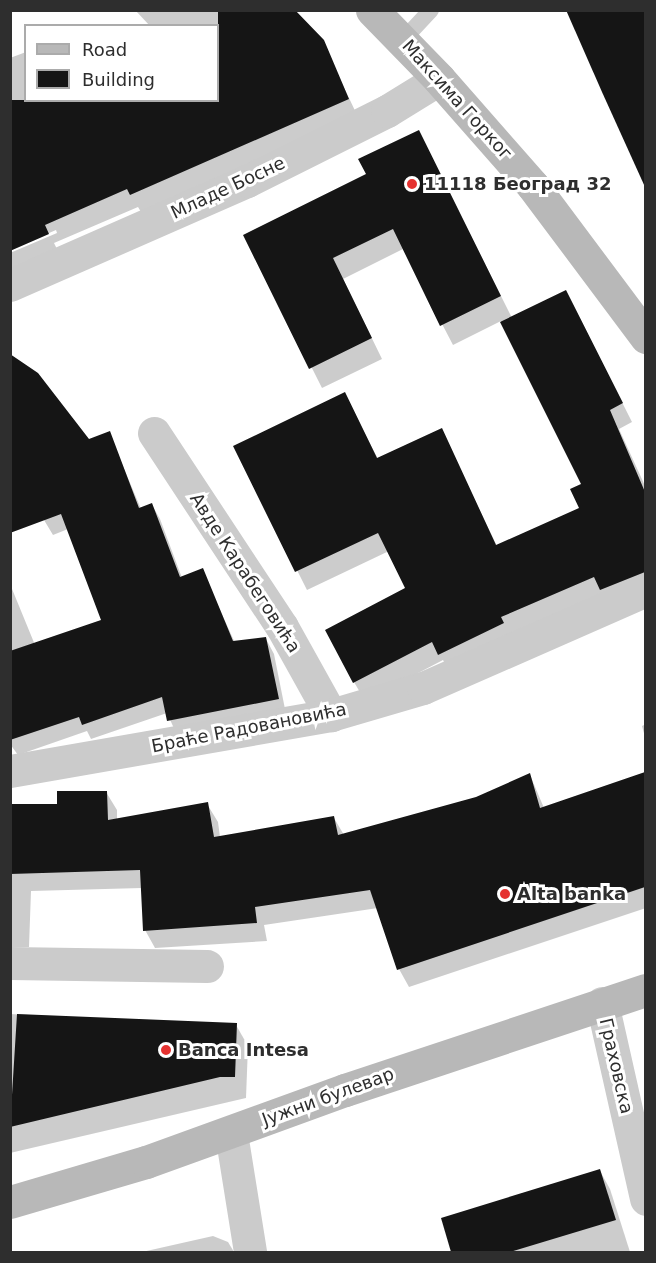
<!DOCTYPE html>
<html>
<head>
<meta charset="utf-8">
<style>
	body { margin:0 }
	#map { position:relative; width:656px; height:1263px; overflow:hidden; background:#fff; font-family:"DejaVu Sans",sans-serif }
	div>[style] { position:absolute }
	.shadow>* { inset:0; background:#0003 }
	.building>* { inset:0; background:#151515 }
	.service>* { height:16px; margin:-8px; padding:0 8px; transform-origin:8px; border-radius:8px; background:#cbcbcb }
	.minor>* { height:33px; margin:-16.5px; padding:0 16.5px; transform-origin:16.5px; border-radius:16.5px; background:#cbcbcb }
	.secondary>* { height:33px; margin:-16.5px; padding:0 16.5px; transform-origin:16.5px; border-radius:16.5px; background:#b8b8b8 }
	.dots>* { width:16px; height:16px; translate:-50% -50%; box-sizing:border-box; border:3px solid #fff; border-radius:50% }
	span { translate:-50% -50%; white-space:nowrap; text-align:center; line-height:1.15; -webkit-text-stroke:6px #fff; paint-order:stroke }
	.street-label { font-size:18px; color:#2e2e2e }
	.poi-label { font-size:18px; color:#2e2e2e; font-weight:700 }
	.left { translate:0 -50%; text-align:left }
	.frame { position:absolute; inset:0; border:12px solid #2e2e2e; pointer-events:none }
	.legend { position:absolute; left:24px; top:24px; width:195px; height:78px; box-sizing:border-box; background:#fff; border:2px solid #ababab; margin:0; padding:8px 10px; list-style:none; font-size:18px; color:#2e2e2e }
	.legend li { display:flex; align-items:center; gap:12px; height:30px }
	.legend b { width:30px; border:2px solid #ababab }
</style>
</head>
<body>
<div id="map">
	<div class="shadow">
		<div style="clip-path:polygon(135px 10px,292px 10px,322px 41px,358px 117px,141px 212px,138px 207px,54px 243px,59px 253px,10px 274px,10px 253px,57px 233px,56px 230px,10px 250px,10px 58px,26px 52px,26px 100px,218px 100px,218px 26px,150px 26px)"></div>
		<div style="clip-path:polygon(568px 10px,646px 10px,646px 179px,637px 165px)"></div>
		<div style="clip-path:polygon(419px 132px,512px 318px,576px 311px,632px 422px,619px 429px,646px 488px,646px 593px,450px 673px,443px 660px,365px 701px,354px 682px,407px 589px,389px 551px,307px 590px,235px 447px,345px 394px,378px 459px,441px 430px,497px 546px,581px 509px,583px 485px,501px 321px,453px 345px,403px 249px,343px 279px,382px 359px,322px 388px,245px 235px,368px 175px)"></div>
		<div style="clip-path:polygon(109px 433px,141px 509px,152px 505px,160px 519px,182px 578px,202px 570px,235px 643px,266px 639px,274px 654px,286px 714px,177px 735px,167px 713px,91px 739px,87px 731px,18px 755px,10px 744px,10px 584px,35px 645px,103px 621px,68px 529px,53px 535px,44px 520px,88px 441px)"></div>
		<div style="clip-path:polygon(646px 724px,646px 741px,642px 726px)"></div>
		<div style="clip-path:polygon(646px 774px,646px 908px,409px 987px,399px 969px,378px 908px,264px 925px,267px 941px,155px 948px,145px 930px,142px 888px,31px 891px,29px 947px,10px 947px,10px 805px,59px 806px,106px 792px,117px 810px,117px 820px,207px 804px,218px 822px,220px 837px,334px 818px,344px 835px,477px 798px,530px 775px,544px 808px)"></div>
		<div style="clip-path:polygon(10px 1014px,236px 1025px,248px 1046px,246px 1098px,10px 1153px)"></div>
		<div style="clip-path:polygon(600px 1171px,610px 1189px,630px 1252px,453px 1252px,442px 1219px)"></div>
		<div style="clip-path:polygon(213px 1236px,228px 1242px,234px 1252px,142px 1252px)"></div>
	</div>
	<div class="building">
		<div style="clip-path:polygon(218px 10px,295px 10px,324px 40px,349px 99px,130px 195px,127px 189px,45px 225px,49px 234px,10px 251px,10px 100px,218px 100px)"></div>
		<div style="clip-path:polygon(566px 10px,645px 10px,645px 187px,602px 92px)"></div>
		<div style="clip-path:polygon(419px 130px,501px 296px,440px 326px,393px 229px,333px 258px,372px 338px,309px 369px,243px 235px,366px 174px,358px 159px)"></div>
		<div style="clip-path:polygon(566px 290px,623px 403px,610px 410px,645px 492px,645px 572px,600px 590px,594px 577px,501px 617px,504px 623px,438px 655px,432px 642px,353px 683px,325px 630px,405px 588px,378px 533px,295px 572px,233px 446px,345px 392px,377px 458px,442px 428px,496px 545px,579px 508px,570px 489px,581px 484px,500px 322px)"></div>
		<div style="clip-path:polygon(10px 354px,38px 373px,89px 439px,110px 431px,139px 508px,152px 503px,180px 577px,203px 568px,233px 641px,266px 637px,279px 699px,167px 721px,162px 697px,82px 725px,79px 717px,10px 740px,10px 651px,101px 620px,61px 514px,10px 533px)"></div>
		<div style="clip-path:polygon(645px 772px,645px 887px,397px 970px,370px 890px,255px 907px,257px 923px,143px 931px,140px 870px,10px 874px,10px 804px,57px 804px,57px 791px,107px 791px,108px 820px,208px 802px,214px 837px,334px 816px,338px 835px,476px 797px,530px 773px,540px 808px)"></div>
		<div style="clip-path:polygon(17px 1014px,237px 1023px,235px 1077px,220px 1077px,10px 1127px)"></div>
		<div style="clip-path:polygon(600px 1169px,616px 1220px,510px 1252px,451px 1252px,441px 1218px)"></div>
	</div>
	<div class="service">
		<div style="left:403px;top:40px;width:41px;rotate:-47deg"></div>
	</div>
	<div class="minor">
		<div style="left:10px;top:285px;width:259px;rotate:-23.7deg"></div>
		<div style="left:247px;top:181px;width:157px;rotate:-26.6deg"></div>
		<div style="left:387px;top:111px;width:61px;rotate:-31.6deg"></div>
		<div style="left:154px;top:433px;width:232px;rotate:56.6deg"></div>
		<div style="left:282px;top:627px;width:101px;rotate:60.9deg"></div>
		<div style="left:10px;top:771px;width:326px;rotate:-9.9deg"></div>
		<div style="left:331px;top:715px;width:96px;rotate:-16.4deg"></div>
		<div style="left:423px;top:688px;width:244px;rotate:-23.7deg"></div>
		<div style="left:10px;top:963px;width:197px;rotate:0.9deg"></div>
		<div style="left:602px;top:1003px;width:201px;rotate:77.3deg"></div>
		<div style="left:231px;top:1133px;width:121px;rotate:80.9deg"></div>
	</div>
	<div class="secondary">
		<div style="left:372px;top:10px;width:96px;rotate:45.8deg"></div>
		<div style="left:439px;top:79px;width:142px;rotate:48.7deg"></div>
		<div style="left:533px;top:186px;width:189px;rotate:53.2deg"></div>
		<div style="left:10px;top:1202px;width:142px;rotate:-16.4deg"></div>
		<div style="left:146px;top:1162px;width:212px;rotate:-19.9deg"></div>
		<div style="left:345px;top:1090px;width:317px;rotate:-18.4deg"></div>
	</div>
	<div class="dots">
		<div style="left:412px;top:184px;background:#e53230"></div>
		<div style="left:505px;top:894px;background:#e53230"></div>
		<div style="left:166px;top:1050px;background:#e53230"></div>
	</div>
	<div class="street-label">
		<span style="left:457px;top:100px;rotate:48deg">Максима Горког</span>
		<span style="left:228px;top:188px;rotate:-25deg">Младе Босне</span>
		<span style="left:245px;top:573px;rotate:57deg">Авде Карабеговића</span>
		<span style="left:249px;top:728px;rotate:-11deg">Браће Радовановића</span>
		<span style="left:616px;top:1066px;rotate:77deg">Граховска</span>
		<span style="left:328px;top:1097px;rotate:-20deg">Јужни булевар</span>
	</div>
	<div class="poi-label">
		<span class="left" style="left:424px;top:184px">11118 Београд 32</span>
		<span class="left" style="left:517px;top:894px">Alta banka</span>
		<span class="left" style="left:178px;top:1050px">Banca Intesa</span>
	</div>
	<div class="frame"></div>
	<ul class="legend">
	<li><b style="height:8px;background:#b8b8b8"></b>Road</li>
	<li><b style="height:16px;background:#151515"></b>Building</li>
	</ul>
</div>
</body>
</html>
